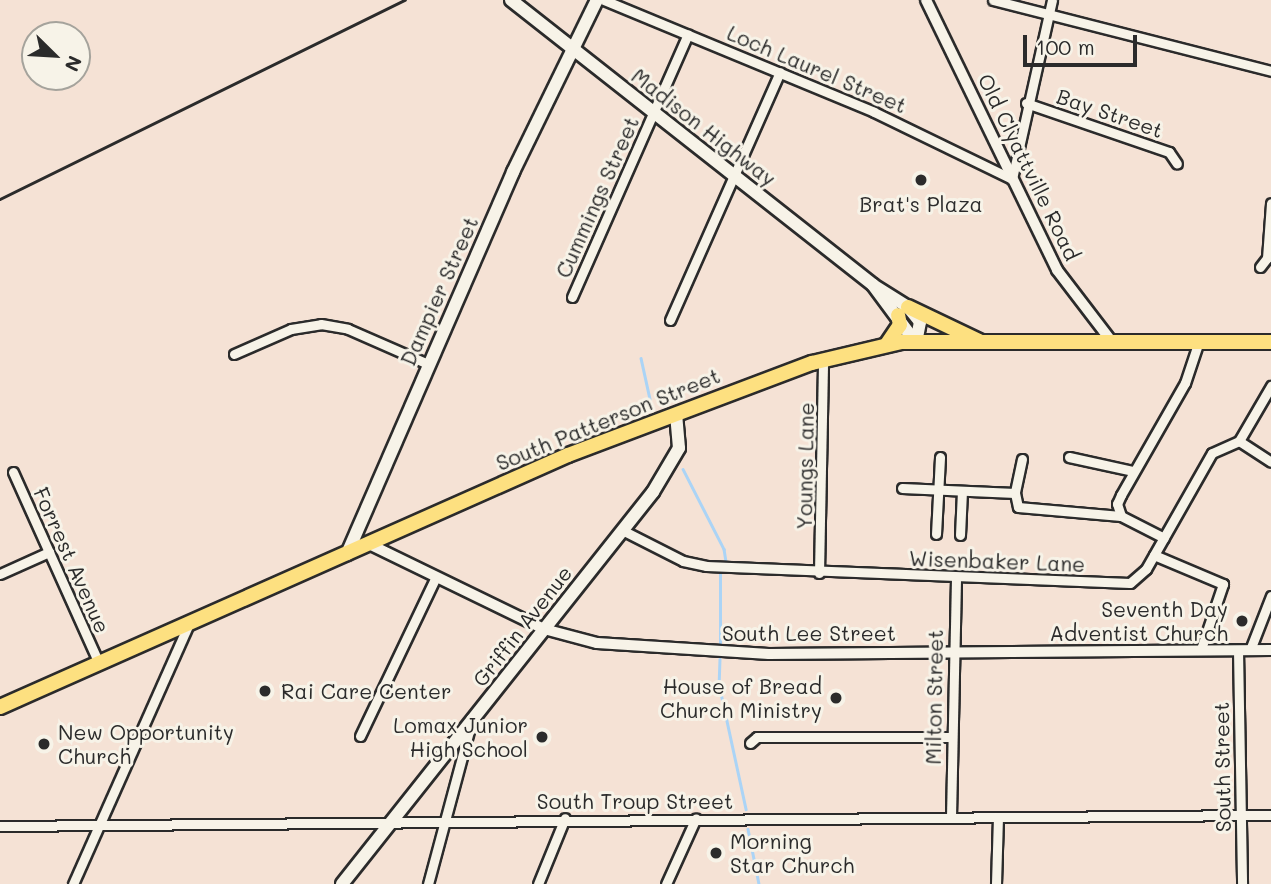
<!DOCTYPE html>
<html>
<head>
<meta charset="utf-8">
<style>
	body { margin:0 }
	#map { position:relative; width:1271px; height:884px; overflow:hidden; background:#f5e2d5; font-family:Mali,sans-serif }
	div>[style] { position:absolute }
	.stream>* { height:2.5px; margin:-1.25px; padding:0 1.25px; transform-origin:1.25px; border-radius:1.25px; background:#abd4f6 }
	.roads { filter:drop-shadow(2px 0 #2b2b2b) drop-shadow(-2px 0 #2b2b2b) drop-shadow(0 2px #2b2b2b) drop-shadow(0 -2px #2b2b2b) }
	.minor>* { height:9px; margin:-4.5px; padding:0 4.5px; transform-origin:4.5px; border-radius:4.5px; background:#f7f3e8 }
	.tertiary>* { height:10px; margin:-5px; padding:0 5px; transform-origin:5px; border-radius:5px; background:#f7f3e8 }
	.secondary>* { height:12px; margin:-6px; padding:0 6px; transform-origin:6px; border-radius:6px; background:#f7f3e8 }
	.primary>* { height:14px; margin:-7px; padding:0 7px; transform-origin:7px; border-radius:7px; background:#fde080 }
	.rail>* { height:2.5px; margin:-1.25px; padding:0 1.25px; transform-origin:1.25px; border-radius:1.25px; background:#2b2b2b }
	.dots>* { width:19px; height:19px; translate:-50% -50%; box-sizing:border-box; border:4px solid #f7f3e8; border-radius:50% }
	span { translate:-50% -50%; white-space:nowrap; text-align:center; line-height:1.15; -webkit-text-stroke:6px #f7f3e8; paint-order:stroke }
	.street-label { font-size:21px; color:#2b2b2b }
	.poi-label { font-size:21px; color:#2b2b2b }
	.right { translate:-100% -50%; text-align:right }
	.left { translate:0 -50%; text-align:left }
	.north { position:absolute; left:21px; top:21px; width:70px; height:70px; box-sizing:border-box; background:#f7f3e8; border:2px solid #a5a39c; border-radius:50%; rotate:114deg; font-size:19px; font-weight:700; line-height:28px; text-align:center; color:#2b2b2b }
	.north::after { content:''; display:block; margin:auto; width:24px; height:32px; background:#2b2b2b; clip-path:polygon(50% 0,100% 100%,50% 72%,0 100%) }
	.scale { position:absolute; left:1023px; top:35px; width:114px; height:32px; box-sizing:border-box; border:4px solid #2b2b2b; border-top:0; padding-left:9px; font-size:21px; line-height:24px; white-space:nowrap; color:#2b2b2b; -webkit-text-stroke:5px #f7f3e8; paint-order:stroke }
</style>
</head>
<body>
<div id="map">
	<div class="stream">
		<div style="left:641px;top:358px;width:42px;rotate:77.6deg"></div>
		<div style="left:683px;top:469px;width:90px;rotate:62.9deg"></div>
		<div style="left:724px;top:549px;width:13px;rotate:81deg"></div>
		<div style="left:720px;top:646px;width:72px;rotate:-90deg"></div>
		<div style="left:720px;top:659px;width:25px;rotate:92deg"></div>
		<div style="left:719px;top:684px;width:128px;rotate:77.8deg"></div>
		<div style="left:748px;top:829px;width:56px;rotate:78.7deg"></div>
	</div>
	<div class="roads">
		<div class="minor">
			<div style="left:604px;top:0;width:292px;rotate:22.5deg"></div>
			<div style="left:874px;top:112px;width:153px;rotate:25.9deg"></div>
			<div style="left:1012px;top:179px;width:183px;rotate:-77.4deg"></div>
			<div style="left:993px;top:0;width:287px;rotate:14.3deg"></div>
			<div style="left:1026px;top:103px;width:151px;rotate:18.9deg"></div>
			<div style="left:1169px;top:152px;width:14px;rotate:56deg"></div>
			<div style="left:1260px;top:267px;width:11px;rotate:-52deg"></div>
			<div style="left:1267px;top:258px;width:55px;rotate:-85.8deg"></div>
			<div style="left:572px;top:297px;width:287px;rotate:-66.2deg"></div>
			<div style="left:670px;top:320px;width:271px;rotate:-66.1deg"></div>
			<div style="left:234px;top:354px;width:62px;rotate:-23.7deg"></div>
			<div style="left:291px;top:329px;width:30px;rotate:-9deg"></div>
			<div style="left:321px;top:324px;width:27px;rotate:10deg"></div>
			<div style="left:348px;top:329px;width:87px;rotate:23.6deg"></div>
			<div style="left:1239px;top:441px;width:38px;rotate:33deg"></div>
			<div style="left:1069px;top:457px;width:66px;rotate:12.3deg"></div>
			<div style="left:1022px;top:459px;width:35px;rotate:102deg"></div>
			<div style="left:1015px;top:493px;width:14px;rotate:78deg"></div>
			<div style="left:1018px;top:507px;width:103px;rotate:5deg"></div>
			<div style="left:1121px;top:516px;width:48px;rotate:27.1deg"></div>
			<div style="left:13px;top:472px;width:209px;rotate:65.8deg"></div>
			<div style="left:902px;top:488px;width:113px;rotate:2.5deg"></div>
			<div style="left:1121px;top:516px;width:13px;rotate:-108deg"></div>
			<div style="left:1117px;top:504px;width:10px;rotate:-66deg"></div>
			<div style="left:1121px;top:495px;width:129px;rotate:-60.3deg"></div>
			<div style="left:1185px;top:383px;width:44px;rotate:-71.6deg"></div>
			<div style="left:622px;top:530px;width:68px;rotate:26.9deg"></div>
			<div style="left:683px;top:561px;width:24px;rotate:12deg"></div>
			<div style="left:706px;top:566px;width:424px;rotate:2.3deg"></div>
			<div style="left:1130px;top:583px;width:21px;rotate:-41deg"></div>
			<div style="left:1146px;top:569px;width:133px;rotate:-60.4deg"></div>
			<div style="left:1212px;top:453px;width:30px;rotate:-24deg"></div>
			<div style="left:1239px;top:441px;width:64px;rotate:-59.8deg"></div>
			<div style="left:936px;top:534px;width:77px;rotate:-87deg"></div>
			<div style="left:960px;top:535px;width:44px;rotate:-87.4deg"></div>
			<div style="left:1154px;top:555px;width:75px;rotate:22.8deg"></div>
			<div style="left:1223px;top:584px;width:69px;rotate:108.7deg"></div>
			<div style="left:819px;top:573px;width:213px;rotate:-88.9deg"></div>
			<div style="left:0;top:574px;width:54px;rotate:-24.2deg"></div>
			<div style="left:1238px;top:650px;width:234px;rotate:89deg"></div>
			<div style="left:1250px;top:650px;width:58px;rotate:-68.7deg"></div>
			<div style="left:360px;top:736px;width:174px;rotate:-64.5deg"></div>
			<div style="left:750px;top:743px;width:9px;rotate:-41deg"></div>
			<div style="left:757px;top:737px;width:195px"></div>
			<div style="left:951px;top:817px;width:240px;rotate:-88.8deg"></div>
			<div style="left:0;top:826px;width:1271px;rotate:-0.5deg"></div>
			<div style="left:73px;top:884px;width:286px;rotate:-66deg"></div>
			<div style="left:428px;top:884px;width:166px;rotate:-75deg"></div>
			<div style="left:538px;top:884px;width:71px;rotate:-67.8deg"></div>
			<div style="left:666px;top:884px;width:72px;rotate:-65.6deg"></div>
			<div style="left:996px;top:884px;width:67px;rotate:-88.3deg"></div>
		</div>
		<div class="tertiary">
			<div style="left:926px;top:0;width:300px;rotate:64.1deg"></div>
			<div style="left:1057px;top:270px;width:91px;rotate:52.6deg"></div>
			<div style="left:369px;top:544px;width:195px;rotate:25.9deg"></div>
			<div style="left:544px;top:629px;width:55px;rotate:14.8deg"></div>
			<div style="left:597px;top:643px;width:172px;rotate:3.7deg"></div>
			<div style="left:769px;top:654px;width:502px;rotate:-0.46deg"></div>
		</div>
		<div class="secondary">
			<div style="left:511px;top:0;width:461px;rotate:38.2deg"></div>
			<div style="left:873px;top:285px;width:41px;rotate:32.2deg"></div>
			<div style="left:908px;top:307px;width:19px;rotate:51deg"></div>
			<div style="left:920px;top:322px;width:21px;rotate:101deg"></div>
			<div style="left:873px;top:285px;width:72px;rotate:53.4deg"></div>
			<div style="left:347px;top:554px;width:417px;rotate:-66.5deg"></div>
			<div style="left:513px;top:172px;width:191px;rotate:-64deg"></div>
			<div style="left:342px;top:884px;width:500px;rotate:-51.57deg"></div>
			<div style="left:653px;top:492px;width:51px;rotate:-59.4deg"></div>
			<div style="left:679px;top:448px;width:34px;rotate:-95deg"></div>
		</div>
		<div class="primary">
			<div style="left:908px;top:307px;width:79px;rotate:25.6deg"></div>
			<div style="left:887px;top:344px;width:23px;rotate:-56deg"></div>
			<div style="left:900px;top:325px;width:10px;rotate:-101deg"></div>
			<div style="left:0;top:707px;width:621px;rotate:-23.93deg"></div>
			<div style="left:568px;top:455px;width:261px;rotate:-20.7deg"></div>
			<div style="left:812px;top:363px;width:91px;rotate:-13.3deg"></div>
			<div style="left:901px;top:342px;width:370px"></div>
		</div>
	</div>
	<div class="rail">
		<div style="left:0;top:199px;width:451px;rotate:-26.2deg"></div>
	</div>
	<div class="dots">
		<div style="left:921px;top:180px;background:#2b2b2b"></div>
		<div style="left:1242px;top:621px;background:#2b2b2b"></div>
		<div style="left:265px;top:691px;background:#2b2b2b"></div>
		<div style="left:836px;top:698px;background:#2b2b2b"></div>
		<div style="left:542px;top:737px;background:#2b2b2b"></div>
		<div style="left:44px;top:744px;background:#2b2b2b"></div>
		<div style="left:716px;top:853px;background:#2b2b2b"></div>
	</div>
	<div class="street-label">
		<span style="left:817px;top:69px;rotate:23deg">Loch Laurel Street</span>
		<span style="left:1110px;top:113px;rotate:19deg">Bay Street</span>
		<span style="left:704px;top:127px;rotate:38deg">Madison Highway</span>
		<span style="left:1029px;top:167px;rotate:64deg">Old Clyattville Road</span>
		<span style="left:597px;top:197px;rotate:-66deg">Cummings Street</span>
		<span style="left:439px;top:291px;rotate:-66deg">Dampier Street</span>
		<span style="left:608px;top:419px;rotate:-22deg">South Patterson Street</span>
		<span style="left:805px;top:466px;rotate:-89deg">Youngs Lane</span>
		<span style="left:72px;top:560px;rotate:66deg">Forrest Avenue</span>
		<span style="left:997px;top:561px;rotate:2deg">Wisenbaker Lane</span>
		<span style="left:522px;top:626px;rotate:-52deg">Griffin Avenue</span>
		<span style="left:809px;top:633px">South Lee Street</span>
		<span style="left:934px;top:697px;rotate:-89deg">Milton Street</span>
		<span style="left:1222px;top:767px;rotate:-91deg">South Street</span>
		<span style="left:635px;top:801px">South Troup Street</span>
	</div>
	<div class="poi-label">
		<span style="left:921px;top:204px">Brat's Plaza</span>
		<span class="right" style="left:1228px;top:621px">Seventh Day<br>Adventist Church</span>
		<span class="right" style="left:822px;top:698px">House of Bread<br>Church Ministry</span>
		<span class="left" style="left:281px;top:691px">Rai Care Center</span>
		<span class="right" style="left:528px;top:737px">Lomax Junior<br>High School</span>
		<span class="left" style="left:58px;top:744px">New Opportunity<br>Church</span>
		<span class="left" style="left:730px;top:853px">Morning<br>Star Church</span>
	</div>
	<div class="north">N</div>
	<div class="scale">100 m</div>
</div>
</body>
</html>
